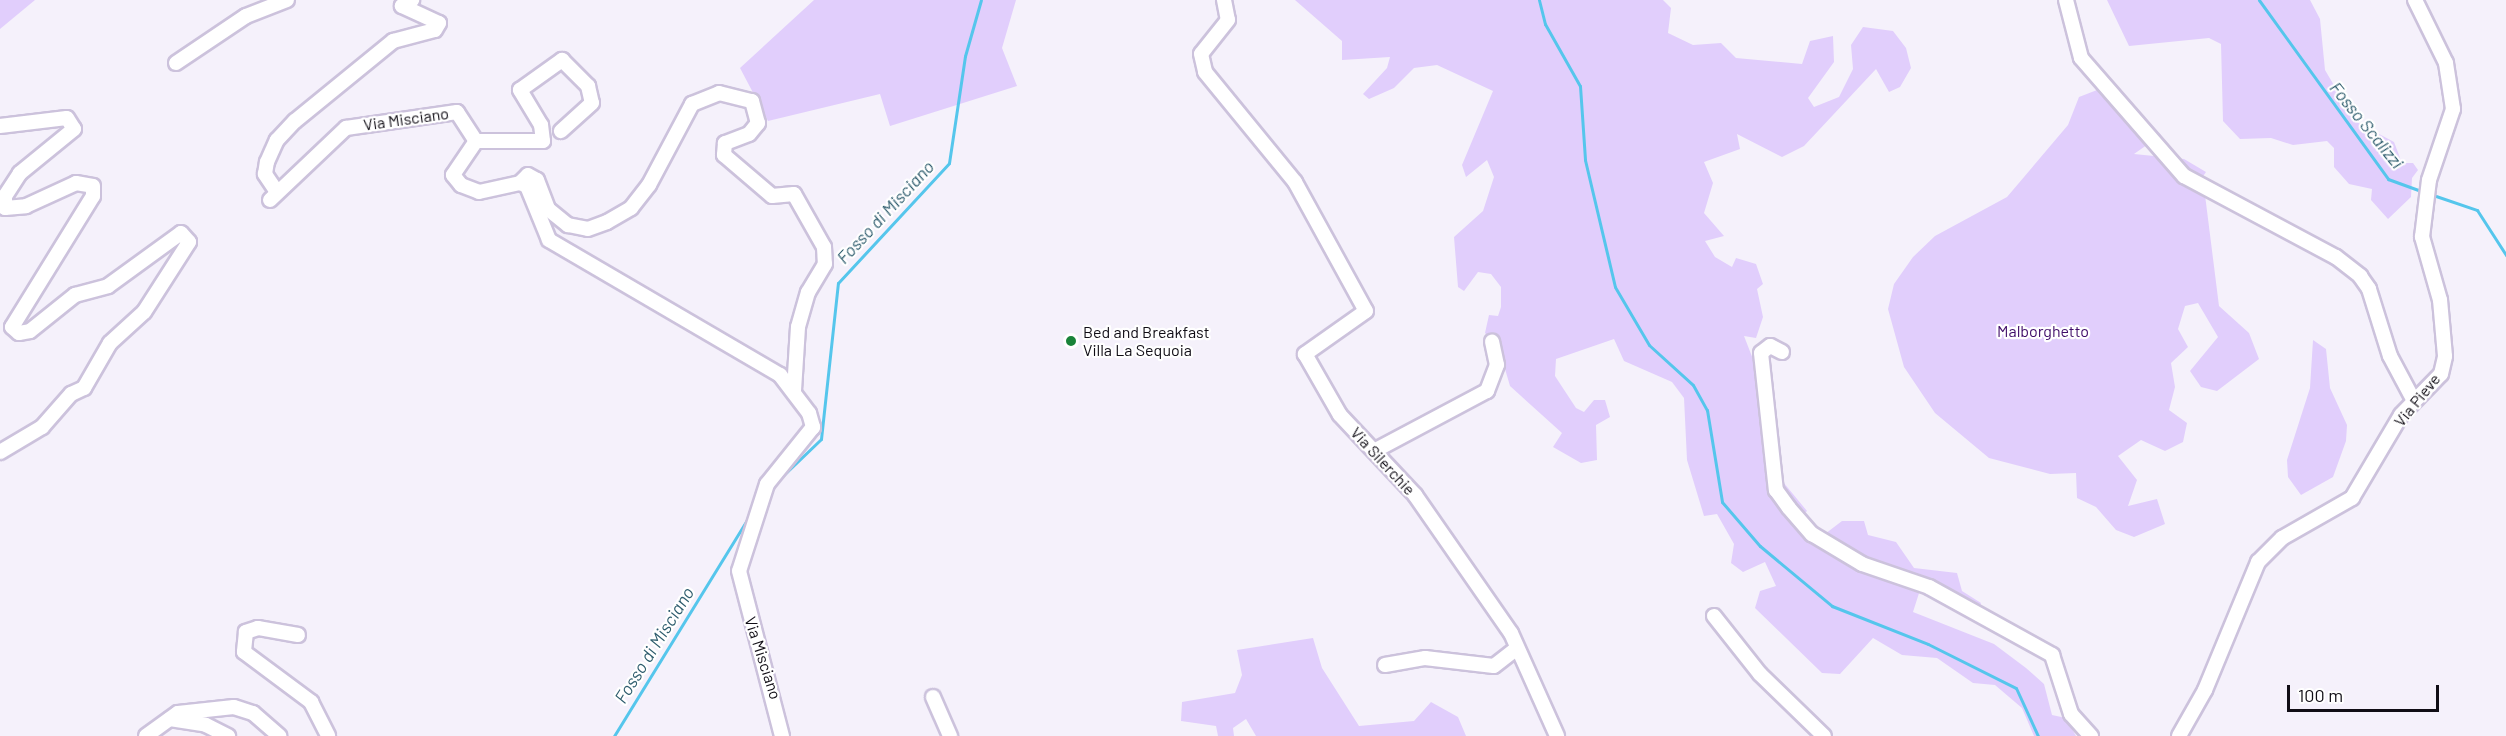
<!DOCTYPE html>
<html>
<head>
<meta charset="utf-8">
<style>
	body { margin:0 }
	#map { position:relative; width:2506px; height:736px; overflow:hidden; background:#f5f1fb; font-family:Barlow,sans-serif }
	div>[style] { position:absolute }
	.green>* { inset:0; background:#e1cefc }
	.stream>* { height:3px; margin:-1.5px; padding:0 1.5px; transform-origin:1.5px; border-radius:1.5px; background:#55c6ec }
	.roads { filter:drop-shadow(2px 0 #ccc2dc) drop-shadow(-2px 0 #ccc2dc) drop-shadow(0 2px #ccc2dc) drop-shadow(0 -2px #ccc2dc) }
	.minor>* { height:14px; margin:-7px; padding:0 7px; transform-origin:7px; border-radius:7px; background:#fff }
	.dots>* { width:16px; height:16px; translate:-50% -50%; box-sizing:border-box; border:3px solid #fff; border-radius:50% }
	span { translate:-50% -50%; white-space:nowrap; text-align:center; line-height:1.15; -webkit-text-stroke:4.5px #fff; paint-order:stroke }
	.street-label { font-size:16px; color:#100d15 }
	.park-label { font-size:16px; color:#400d69 }
	.poi-label { font-size:16px; color:#100d15 }
	.left { translate:0 -50%; text-align:left }
	.water-label { font-size:18px; color:#2f5d6e; font-style:italic }
	.scale { position:absolute; left:2287px; top:685px; width:152px; height:27px; box-sizing:border-box; border:3px solid #100d15; border-top:0; padding-left:8px; font-size:18px; line-height:21px; white-space:nowrap; color:#100d15; -webkit-text-stroke:4px #fff; paint-order:stroke }
</style>
</head>
<body>
<div id="map">
	<div class="green">
		<div style="clip-path:polygon(0 0,35px 0,0 29px)"></div>
		<div style="clip-path:polygon(814px 0,1016px 0,1002px 48px,1017px 86px,890px 126px,880px 94px,768px 121px,740px 68px)"></div>
		<div style="clip-path:polygon(1295px 0,1663px 0,1671px 8px,1668px 33px,1693px 45px,1721px 43px,1736px 58px,1802px 64px,1810px 41px,1833px 36px,1834px 62px,1808px 98px,1814px 107px,1839px 97px,1853px 69px,1851px 45px,1863px 27px,1893px 31px,1906px 48px,1911px 68px,1900px 87px,1889px 92px,1876px 69px,1804px 146px,1782px 157px,1737px 134px,1740px 149px,1704px 162px,1713px 183px,1704px 213px,1724px 236px,1705px 241px,1715px 257px,1732px 267px,1736px 258px,1756px 264px,1763px 284px,1757px 289px,1763px 317px,1756px 338px,1744px 336px,1758px 372px,1783px 482px,1807px 511px,1796px 521px,1817px 540px,1842px 521px,1864px 521px,1868px 535px,1896px 542px,1914px 568px,1957px 573px,1962px 591px,1981px 603px,1976px 616px,1920px 590px,1913px 612px,1994px 644px,2026px 668px,2044px 684px,2052px 715px,2066px 718px,2076px 736px,2034px 736px,2022px 708px,1995px 685px,1973px 683px,1937px 658px,1902px 655px,1873px 638px,1840px 674px,1822px 673px,1755px 608px,1760px 591px,1776px 586px,1765px 562px,1743px 572px,1731px 563px,1734px 544px,1717px 514px,1704px 516px,1687px 460px,1684px 398px,1672px 382px,1624px 361px,1614px 339px,1556px 359px,1555px 376px,1576px 408px,1584px 412px,1594px 400px,1605px 400px,1610px 417px,1596px 425px,1597px 460px,1581px 463px,1553px 447px,1562px 433px,1510px 386px,1498px 345px,1485px 333px,1489px 315px,1498px 316px,1501px 307px,1501px 287px,1491px 274px,1478px 272px,1464px 291px,1458px 287px,1454px 237px,1483px 211px,1494px 177px,1487px 160px,1466px 177px,1462px 165px,1493px 91px,1437px 65px,1414px 68px,1394px 88px,1369px 99px,1363px 94px,1387px 68px,1390px 57px,1342px 60px,1342px 41px)"></div>
		<div style="clip-path:polygon(2107px 0,2310px 0,2320px 19px,2325px 70px,2355px 121px,2394px 142px,2402px 163px,2413px 163px,2418px 170px,2412px 178px,2411px 197px,2388px 219px,2371px 200px,2372px 189px,2349px 184px,2334px 167px,2334px 148px,2327px 141px,2293px 145px,2271px 138px,2240px 139px,2223px 121px,2221px 44px,2209px 38px,2129px 46px)"></div>
		<div style="clip-path:polygon(2110px 85px,2161px 135px,2134px 154px,2184px 159px,2206px 172px,2193px 191px,2205px 195px,2219px 306px,2249px 333px,2259px 359px,2217px 391px,2201px 387px,2190px 371px,2218px 337px,2198px 303px,2185px 306px,2178px 329px,2188px 347px,2171px 363px,2175px 387px,2169px 410px,2187px 423px,2183px 442px,2165px 451px,2141px 440px,2118px 456px,2137px 480px,2128px 506px,2157px 499px,2165px 524px,2134px 537px,2116px 530px,2096px 507px,2077px 498px,2076px 473px,2050px 474px,1989px 458px,1935px 413px,1904px 367px,1888px 309px,1894px 284px,1913px 257px,1935px 236px,2007px 197px,2068px 125px,2079px 97px)"></div>
		<div style="clip-path:polygon(2313px 340px,2326px 349px,2330px 388px,2347px 425px,2346px 441px,2333px 477px,2301px 495px,2288px 477px,2287px 460px,2310px 388px)"></div>
		<div style="clip-path:polygon(1313px 638px,1322px 668px,1359px 726px,1414px 721px,1431px 702px,1458px 717px,1466px 736px,1256px 736px,1246px 719px,1233px 728px,1234px 736px,1218px 736px,1216px 726px,1181px 721px,1182px 702px,1235px 693px,1242px 675px,1237px 650px)"></div>
	</div>
	<div class="stream">
		<div style="left:1539px;top:0;width:25px;rotate:76deg"></div>
		<div style="left:1545px;top:24px;width:71px;rotate:60.6deg"></div>
		<div style="left:1580px;top:86px;width:74px;rotate:86.1deg"></div>
		<div style="left:1585px;top:160px;width:130px;rotate:76.7deg"></div>
		<div style="left:1615px;top:287px;width:67px;rotate:59.6deg"></div>
		<div style="left:1649px;top:345px;width:59px;rotate:42.3deg"></div>
		<div style="left:1693px;top:385px;width:29px;rotate:61deg"></div>
		<div style="left:1707px;top:410px;width:93px;rotate:80.7deg"></div>
		<div style="left:1722px;top:502px;width:58px;rotate:49.2deg"></div>
		<div style="left:1760px;top:546px;width:94px;rotate:39.8deg"></div>
		<div style="left:1832px;top:606px;width:103px;rotate:21.6deg"></div>
		<div style="left:1928px;top:644px;width:98px;rotate:26.6deg"></div>
		<div style="left:2016px;top:688px;width:53px;rotate:65.4deg"></div>
		<div style="left:2259px;top:0;width:221px;rotate:54.2deg"></div>
		<div style="left:2388px;top:179px;width:38px;rotate:20deg"></div>
		<div style="left:2430px;top:194px;width:50px;rotate:18.8deg"></div>
		<div style="left:2477px;top:210px;width:54px;rotate:57.2deg"></div>
		<div style="left:771px;top:487px;width:69px;rotate:-43.8deg"></div>
		<div style="left:821px;top:439px;width:157px;rotate:-83.8deg"></div>
		<div style="left:838px;top:283px;width:163px;rotate:-47.2deg"></div>
		<div style="left:949px;top:163px;width:108px;rotate:-81.5deg"></div>
		<div style="left:965px;top:56px;width:58px;rotate:-74.1deg"></div>
		<div style="left:614px;top:736px;width:263px;rotate:-58.4deg"></div>
	</div>
	<div class="roads">
		<div class="minor">
			<div style="left:1224px;top:0;width:20px;rotate:79deg"></div>
			<div style="left:1228px;top:20px;width:43px;rotate:128.5deg"></div>
			<div style="left:1201px;top:54px;width:18px;rotate:77deg"></div>
			<div style="left:1205px;top:72px;width:142px;rotate:50.7deg"></div>
			<div style="left:1295px;top:182px;width:147px;rotate:61.2deg"></div>
			<div style="left:1366px;top:311px;width:75px;rotate:144.8deg"></div>
			<div style="left:1305px;top:354px;width:70px;rotate:60.2deg"></div>
			<div style="left:1340px;top:415px;width:110px;rotate:46.8deg"></div>
			<div style="left:1415px;top:495px;width:168px;rotate:55.2deg"></div>
			<div style="left:1511px;top:633px;width:113px;rotate:65.9deg"></div>
			<div style="left:2066px;top:0;width:60px;rotate:75.5deg"></div>
			<div style="left:2081px;top:58px;width:157px;rotate:48.9deg"></div>
			<div style="left:2184px;top:176px;width:172px;rotate:28.1deg"></div>
			<div style="left:2336px;top:257px;width:31px;rotate:38deg"></div>
			<div style="left:2360px;top:276px;width:16px;rotate:55deg"></div>
			<div style="left:2369px;top:289px;width:70px;rotate:72.6deg"></div>
			<div style="left:2390px;top:356px;width:51px;rotate:61.9deg"></div>
			<div style="left:176px;top:63px;width:84px;rotate:-33.9deg"></div>
			<div style="left:246px;top:16px;width:44px;rotate:-21.3deg"></div>
			<div style="left:0;top:126px;width:67px;rotate:-6.8deg"></div>
			<div style="left:67px;top:118px;width:13px;rotate:58deg"></div>
			<div style="left:74px;top:129px;width:70px;rotate:140.8deg"></div>
			<div style="left:20px;top:173px;width:27px;rotate:123deg"></div>
			<div style="left:5px;top:196px;width:12px;rotate:90deg"></div>
			<div style="left:5px;top:208px;width:21px;rotate:-5deg"></div>
			<div style="left:26px;top:206px;width:55px;rotate:-24.7deg"></div>
			<div style="left:76px;top:183px;width:17px;rotate:10deg"></div>
			<div style="left:93px;top:186px;width:10px;rotate:90deg"></div>
			<div style="left:93px;top:196px;width:154px;rotate:121.7deg"></div>
			<div style="left:12px;top:327px;width:9px;rotate:41deg"></div>
			<div style="left:19px;top:333px;width:11px;rotate:-10deg"></div>
			<div style="left:30px;top:331px;width:58px;rotate:-38.7deg"></div>
			<div style="left:75px;top:295px;width:34px;rotate:-15deg"></div>
			<div style="left:108px;top:286px;width:90px;rotate:-36deg"></div>
			<div style="left:181px;top:233px;width:12px;rotate:48deg"></div>
			<div style="left:189px;top:242px;width:83px;rotate:122.7deg"></div>
			<div style="left:144px;top:312px;width:46px;rotate:137.6deg"></div>
			<div style="left:110px;top:343px;width:52px;rotate:120deg"></div>
			<div style="left:84px;top:388px;width:14px;rotate:155deg"></div>
			<div style="left:71px;top:394px;width:44px;rotate:131.3deg"></div>
			<div style="left:42px;top:427px;width:49px;rotate:149.2deg"></div>
			<div style="left:476px;top:141px;width:67px"></div>
			<div style="left:543px;top:141px;width:16px;rotate:-97deg"></div>
			<div style="left:541px;top:125px;width:41px;rotate:-121deg"></div>
			<div style="left:520px;top:90px;width:52px;rotate:-35.5deg"></div>
			<div style="left:562px;top:60px;width:37px;rotate:45deg"></div>
			<div style="left:588px;top:86px;width:17px;rotate:77deg"></div>
			<div style="left:592px;top:103px;width:42px;rotate:137.9deg"></div>
			<div style="left:520px;top:183px;width:11px;rotate:-45deg"></div>
			<div style="left:528px;top:175px;width:10px;rotate:29deg"></div>
			<div style="left:537px;top:180px;width:31px;rotate:69deg"></div>
			<div style="left:548px;top:209px;width:26px;rotate:39deg"></div>
			<div style="left:568px;top:225px;width:20px;rotate:11deg"></div>
			<div style="left:588px;top:229px;width:20px;rotate:-20deg"></div>
			<div style="left:607px;top:222px;width:28px;rotate:-30deg"></div>
			<div style="left:631px;top:208px;width:29px;rotate:-52deg"></div>
			<div style="left:649px;top:185px;width:92px;rotate:-62deg"></div>
			<div style="left:692px;top:104px;width:29px;rotate:-22deg"></div>
			<div style="left:719px;top:93px;width:34px;rotate:14deg"></div>
			<div style="left:752px;top:101px;width:23px;rotate:75deg"></div>
			<div style="left:758px;top:123px;width:14px;rotate:129deg"></div>
			<div style="left:749px;top:134px;width:26px;rotate:159deg"></div>
			<div style="left:725px;top:143px;width:12px;rotate:95deg"></div>
			<div style="left:724px;top:155px;width:63px;rotate:40.5deg"></div>
			<div style="left:772px;top:196px;width:22px;rotate:-5deg"></div>
			<div style="left:794px;top:194px;width:61px;rotate:60.5deg"></div>
			<div style="left:824px;top:247px;width:17px;rotate:87deg"></div>
			<div style="left:825px;top:264px;width:33px;rotate:121deg"></div>
			<div style="left:808px;top:292px;width:36px;rotate:106deg"></div>
			<div style="left:798px;top:327px;width:64px;rotate:93.6deg"></div>
			<div style="left:277px;top:192px;width:22px;rotate:-124deg"></div>
			<div style="left:265px;top:174px;width:12px;rotate:-81deg"></div>
			<div style="left:267px;top:162px;width:24px;rotate:-66deg"></div>
			<div style="left:277px;top:140px;width:26px;rotate:-47deg"></div>
			<div style="left:295px;top:121px;width:127px;rotate:-39.2deg"></div>
			<div style="left:393px;top:41px;width:43px;rotate:-14.7deg"></div>
			<div style="left:435px;top:30px;width:8px;rotate:-60deg"></div>
			<div style="left:439px;top:23px;width:41px;rotate:-155.3deg"></div>
			<div style="left:402px;top:6px;width:12px;rotate:-31deg"></div>
			<div style="left:270px;top:200px;width:105px;rotate:-43.5deg"></div>
			<div style="left:346px;top:128px;width:112px;rotate:-8.2deg"></div>
			<div style="left:457px;top:112px;width:35px;rotate:57deg"></div>
			<div style="left:476px;top:141px;width:41px;rotate:124.1deg"></div>
			<div style="left:453px;top:175px;width:13px;rotate:51deg"></div>
			<div style="left:461px;top:185px;width:19px;rotate:21deg"></div>
			<div style="left:479px;top:192px;width:42px;rotate:-12.4deg"></div>
			<div style="left:520px;top:183px;width:8px;rotate:23deg"></div>
			<div style="left:527px;top:186px;width:58px;rotate:67.8deg"></div>
			<div style="left:549px;top:240px;width:268px;rotate:30.3deg"></div>
			<div style="left:780px;top:375px;width:48px;rotate:52.7deg"></div>
			<div style="left:809px;top:413px;width:15px;rotate:74deg"></div>
			<div style="left:813px;top:427px;width:73px;rotate:128.9deg"></div>
			<div style="left:767px;top:484px;width:91px;rotate:107.8deg"></div>
			<div style="left:739px;top:571px;width:171px;rotate:75.4deg"></div>
			<div style="left:1782px;top:352px;width:13px;rotate:-153deg"></div>
			<div style="left:1770px;top:346px;width:11px;rotate:142deg"></div>
			<div style="left:1761px;top:353px;width:138px;rotate:83.8deg"></div>
			<div style="left:1776px;top:490px;width:22px;rotate:54deg"></div>
			<div style="left:1789px;top:508px;width:35px;rotate:49deg"></div>
			<div style="left:1812px;top:534px;width:58px;rotate:31deg"></div>
			<div style="left:1862px;top:564px;width:71px;rotate:18.9deg"></div>
			<div style="left:1929px;top:587px;width:141px;rotate:28.9deg"></div>
			<div style="left:2052px;top:655px;width:62px;rotate:72.1deg"></div>
			<div style="left:2071px;top:714px;width:30px;rotate:48deg"></div>
			<div style="left:1374px;top:451px;width:128px;rotate:-28deg"></div>
			<div style="left:1487px;top:391px;width:28px;rotate:-69deg"></div>
			<div style="left:1497px;top:365px;width:24px;rotate:-102deg"></div>
			<div style="left:1714px;top:616px;width:74px;rotate:51.6deg"></div>
			<div style="left:1760px;top:674px;width:89px;rotate:44.1deg"></div>
			<div style="left:298px;top:635px;width:41px;rotate:-170.1deg"></div>
			<div style="left:258px;top:628px;width:13px;rotate:162deg"></div>
			<div style="left:246px;top:632px;width:20px;rotate:96deg"></div>
			<div style="left:244px;top:652px;width:84px;rotate:36.7deg"></div>
			<div style="left:311px;top:702px;width:38px;rotate:63deg"></div>
			<div style="left:1385px;top:665px;width:41px;rotate:-9.9deg"></div>
			<div style="left:1425px;top:658px;width:69px;rotate:6.6deg"></div>
			<div style="left:1494px;top:666px;width:29px;rotate:-38deg"></div>
			<div style="left:933px;top:697px;width:43px;rotate:66.4deg"></div>
			<div style="left:170px;top:719px;width:36px;rotate:9deg"></div>
			<div style="left:206px;top:725px;width:25px;rotate:27deg"></div>
			<div style="left:146px;top:736px;width:39px;rotate:-36deg"></div>
			<div style="left:178px;top:713px;width:56px;rotate:-6.1deg"></div>
			<div style="left:234px;top:707px;width:20px;rotate:18deg"></div>
			<div style="left:253px;top:713px;width:35px;rotate:41deg"></div>
			<div style="left:2179px;top:736px;width:53px;rotate:-60.5deg"></div>
			<div style="left:2205px;top:690px;width:139px;rotate:-67.5deg"></div>
			<div style="left:2258px;top:562px;width:34px;rotate:-45deg"></div>
			<div style="left:2282px;top:538px;width:81px;rotate:-29.7deg"></div>
			<div style="left:2352px;top:498px;width:96px;rotate:-59.4deg"></div>
			<div style="left:2401px;top:415px;width:57px;rotate:-45.7deg"></div>
			<div style="left:2441px;top:374px;width:18px;rotate:-77deg"></div>
			<div style="left:2445px;top:356px;width:56px;rotate:-95.1deg"></div>
			<div style="left:2440px;top:300px;width:66px;rotate:-105.9deg"></div>
			<div style="left:2422px;top:237px;width:57px;rotate:-83deg"></div>
			<div style="left:2429px;top:180px;width:75px;rotate:-71.3deg"></div>
			<div style="left:2453px;top:109px;width:47px;rotate:-98.7deg"></div>
			<div style="left:2446px;top:63px;width:70px;rotate:-116.2deg"></div>
		</div>
	</div>
	<div class="dots">
		<div style="left:1071px;top:341px;background:#198339"></div>
	</div>
	<div class="street-label">
		<span style="left:406px;top:119px;rotate:-8deg">Via Misciano</span>
		<span style="left:2417px;top:400px;rotate:-51deg">Via Pieve</span>
		<span style="left:1383px;top:461px;rotate:47deg">Via Silerchie</span>
		<span style="left:763px;top:658px;rotate:72deg">Via Misciano</span>
	</div>
	<div class="park-label">
		<span style="left:2043px;top:331px">Malborghetto</span>
	</div>
	<div class="poi-label">
		<span class="left" style="left:1083px;top:341px">Bed and Breakfast<br>Villa La Sequoia</span>
	</div>
	<div class="water-label">
		<span style="left:2367px;top:125px;rotate:51deg">Fosso Scalizzi</span>
		<span style="left:885px;top:212px;rotate:-47deg">Fosso di Misciano</span>
		<span style="left:654px;top:645px;rotate:-58deg">Fosso di Misciano</span>
	</div>
	<div class="scale">100 m</div>
</div>
</body>
</html>
